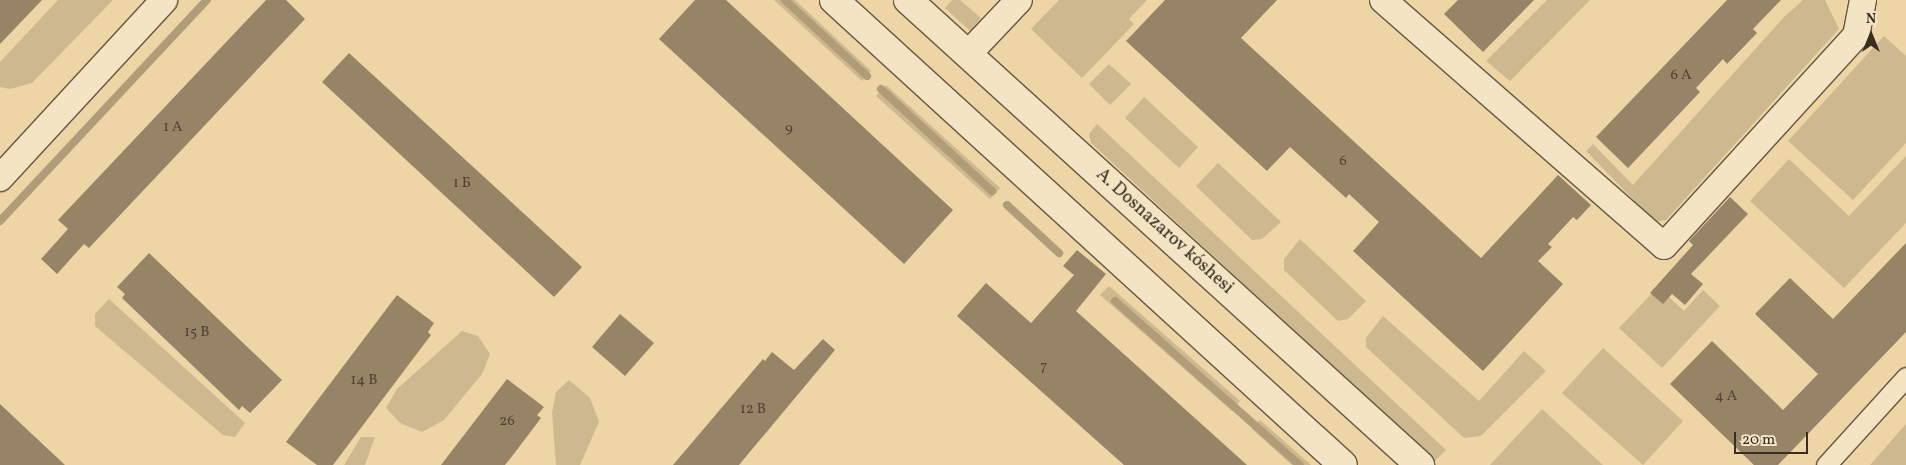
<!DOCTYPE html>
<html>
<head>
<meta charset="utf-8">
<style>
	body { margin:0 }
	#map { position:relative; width:1906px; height:465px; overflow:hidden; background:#edd5a5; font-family:Vollkorn,serif }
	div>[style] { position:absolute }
	.green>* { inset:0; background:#ceb88f }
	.stream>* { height:8px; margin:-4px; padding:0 4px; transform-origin:4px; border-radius:4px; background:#b09c78 }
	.building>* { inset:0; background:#978466 }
	.roads { filter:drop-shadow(1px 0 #665743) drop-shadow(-1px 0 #665743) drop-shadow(0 1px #665743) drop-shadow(0 -1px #665743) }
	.pedestrian>* { height:19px; margin:-9.5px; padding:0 9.5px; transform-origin:9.5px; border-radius:9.5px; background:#f3e4c4 }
	.minor>* { height:26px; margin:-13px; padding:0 13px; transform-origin:13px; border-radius:13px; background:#f3e4c4 }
	.secondary>* { height:28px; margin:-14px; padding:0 14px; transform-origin:14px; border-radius:14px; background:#f3e4c4 }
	span { translate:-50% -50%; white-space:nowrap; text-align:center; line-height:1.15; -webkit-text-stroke:4px #f3e4c4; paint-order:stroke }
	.number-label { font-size:15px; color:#504333 }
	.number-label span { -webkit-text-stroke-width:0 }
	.street-label { font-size:18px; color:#392d22 }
	.north { position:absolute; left:1846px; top:10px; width:50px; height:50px; -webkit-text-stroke:4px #f3e4c4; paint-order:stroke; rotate:0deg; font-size:14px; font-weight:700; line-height:20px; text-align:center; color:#392d22 }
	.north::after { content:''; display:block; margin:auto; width:18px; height:22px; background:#392d22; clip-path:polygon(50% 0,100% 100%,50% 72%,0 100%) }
	.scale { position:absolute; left:1734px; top:432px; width:74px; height:22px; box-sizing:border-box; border:2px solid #392d22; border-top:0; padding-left:6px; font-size:15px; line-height:18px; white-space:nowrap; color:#392d22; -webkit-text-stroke:4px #f3e4c4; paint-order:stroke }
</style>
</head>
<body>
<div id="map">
	<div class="green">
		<div style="clip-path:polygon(58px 0,113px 0,32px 83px,10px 89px,0 87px,0 62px)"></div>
		<div style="clip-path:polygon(774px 0,795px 0,871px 71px,862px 81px)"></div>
		<div style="clip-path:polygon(952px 0,960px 0,981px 18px,970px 31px,945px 8px)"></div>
		<div style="clip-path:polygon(1059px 0,1147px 0,1129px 19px,1134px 24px,1082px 78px,1031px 29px)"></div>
		<div style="clip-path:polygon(1547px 0,1590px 0,1510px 81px,1486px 61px)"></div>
		<div style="clip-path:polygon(1803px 0,1825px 0,1839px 29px,1666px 220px,1655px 222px,1586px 151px,1593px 144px,1633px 185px,1784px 17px)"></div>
		<div style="clip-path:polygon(1884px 36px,1906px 56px,1906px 143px,1853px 200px,1788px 141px)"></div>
		<div style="clip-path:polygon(1109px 64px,1131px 84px,1110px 105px,1089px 84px)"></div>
		<div style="clip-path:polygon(886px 85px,1000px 188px,990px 199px,876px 96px)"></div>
		<div style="clip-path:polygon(1144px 97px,1198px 147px,1179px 168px,1125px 118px)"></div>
		<div style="clip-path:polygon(1097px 124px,1446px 450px,1435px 461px,1091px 143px,1089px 134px)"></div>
		<div style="clip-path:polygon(1906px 156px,1906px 223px,1844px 288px,1750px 201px,1789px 159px,1849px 216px)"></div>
		<div style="clip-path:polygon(1218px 163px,1281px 222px,1262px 239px,1252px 240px,1196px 186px)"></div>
		<div style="clip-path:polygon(1300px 239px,1366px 301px,1348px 319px,1338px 321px,1284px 270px,1284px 259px)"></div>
		<div style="clip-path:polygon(1109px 286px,1240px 401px,1232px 411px,1100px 295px)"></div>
		<div style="clip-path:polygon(1658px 287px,1684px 311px,1703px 290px,1720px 306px,1662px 368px,1619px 328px)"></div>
		<div style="clip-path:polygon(109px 299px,245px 423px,235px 437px,223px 435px,95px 326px,95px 314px)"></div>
		<div style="clip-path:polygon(1383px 316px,1479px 401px,1524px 351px,1546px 371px,1481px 436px,1464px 438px,1366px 347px,1366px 338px)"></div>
		<div style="clip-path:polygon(462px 331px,478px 336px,490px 354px,482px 374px,444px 420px,422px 432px,400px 423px,386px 408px,397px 389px)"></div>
		<div style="clip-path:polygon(1603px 348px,1683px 421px,1643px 465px,1562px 393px)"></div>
		<div style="clip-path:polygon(569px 380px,590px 398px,599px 422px,580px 465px,556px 465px,552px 413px,556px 392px)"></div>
		<div style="clip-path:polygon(1542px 409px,1603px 465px,1490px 465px)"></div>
		<div style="clip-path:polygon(1260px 420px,1311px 465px,1292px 465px,1252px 429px)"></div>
		<div style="clip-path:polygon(1906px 424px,1906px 465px,1870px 465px)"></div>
		<div style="clip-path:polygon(361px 437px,375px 437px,365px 465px,344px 465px)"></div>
	</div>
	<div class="stream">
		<div style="left:785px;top:0;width:112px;rotate:42.8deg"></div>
		<div style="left:881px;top:89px;width:151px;rotate:42.6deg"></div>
		<div style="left:1007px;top:205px;width:71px;rotate:42.7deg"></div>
		<div style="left:0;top:221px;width:303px;rotate:-46.9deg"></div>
		<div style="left:1115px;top:301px;width:247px;rotate:41.6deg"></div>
	</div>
	<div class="building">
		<div style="clip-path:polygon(0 0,42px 0,0 44px)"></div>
		<div style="clip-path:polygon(266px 0,286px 0,305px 19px,89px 248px,84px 244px,57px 274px,41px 259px,68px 229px,58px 220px)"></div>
		<div style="clip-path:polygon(695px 0,726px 0,953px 210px,904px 264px,659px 39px)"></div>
		<div style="clip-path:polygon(1165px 0,1277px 0,1241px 38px,1481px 258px,1558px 175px,1591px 205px,1577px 220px,1573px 217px,1548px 244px,1552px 247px,1538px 261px,1563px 284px,1483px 371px,1353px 251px,1379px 222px,1349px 194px,1346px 198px,1290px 147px,1267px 171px,1126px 41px)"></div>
		<div style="clip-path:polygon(1458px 0,1534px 0,1483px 52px,1444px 14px)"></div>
		<div style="clip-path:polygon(1727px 0,1781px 0,1753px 29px,1757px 33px,1727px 64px,1723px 59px,1696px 88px,1700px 92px,1628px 168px,1596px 137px)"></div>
		<div style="clip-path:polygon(349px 53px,582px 267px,554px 297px,322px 82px)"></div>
		<div style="clip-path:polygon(1730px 197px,1748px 214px,1691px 274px,1703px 284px,1685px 305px,1672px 294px,1663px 304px,1650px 293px,1693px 245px,1689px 241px)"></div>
		<div style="clip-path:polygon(1906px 243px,1906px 332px,1778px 465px,1754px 465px,1670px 384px,1712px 341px,1783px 410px,1818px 374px,1755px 314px,1790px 278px,1833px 319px)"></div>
		<div style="clip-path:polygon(1077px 250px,1106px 274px,1076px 311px,1247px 465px,1124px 465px,957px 316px,986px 283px,1031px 323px,1074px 275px,1063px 266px)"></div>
		<div style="clip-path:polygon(149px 253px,282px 380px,250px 413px,242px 406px,239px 410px,122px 298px,125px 294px,117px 287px)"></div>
		<div style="clip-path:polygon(397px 295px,434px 323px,428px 332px,431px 335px,333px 465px,317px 465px,286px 442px)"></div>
		<div style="clip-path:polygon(620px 314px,654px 343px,625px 376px,592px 347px)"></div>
		<div style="clip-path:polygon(823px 339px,835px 350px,739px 465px,673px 465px,763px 359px,765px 361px,772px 352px,794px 370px)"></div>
		<div style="clip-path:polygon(507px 379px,544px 407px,537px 415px,541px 418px,513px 455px,505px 465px,441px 465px)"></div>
		<div style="clip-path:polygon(0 404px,34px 436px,65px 465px,0 465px)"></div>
	</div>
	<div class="roads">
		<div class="pedestrian">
			<div style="left:1826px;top:465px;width:119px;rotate:-47.7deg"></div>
		</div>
		<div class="minor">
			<div style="left:1383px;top:0;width:373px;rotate:41.2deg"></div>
			<div style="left:1664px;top:246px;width:285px;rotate:-47.6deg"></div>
			<div style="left:1856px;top:36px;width:37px;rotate:-79deg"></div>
			<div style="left:968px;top:54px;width:74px;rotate:-46.6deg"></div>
			<div style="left:0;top:178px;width:242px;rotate:-47.3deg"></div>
		</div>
		<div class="secondary">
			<div style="left:834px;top:0;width:689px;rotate:42.41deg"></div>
			<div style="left:908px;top:0;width:692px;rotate:42.25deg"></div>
		</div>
	</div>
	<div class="number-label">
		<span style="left:1681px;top:76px">6 А</span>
		<span style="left:173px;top:128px">1 А</span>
		<span style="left:789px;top:129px">9</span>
		<span style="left:1343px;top:162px">6</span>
		<span style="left:462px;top:184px">1 Б</span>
		<span style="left:197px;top:333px">15 В</span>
		<span style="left:1044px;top:367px">7</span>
		<span style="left:364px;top:381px">14 В</span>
		<span style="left:1726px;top:397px">4 А</span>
		<span style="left:753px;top:410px">12 В</span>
		<span style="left:507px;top:422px">26</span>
	</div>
	<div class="street-label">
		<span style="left:1164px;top:232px;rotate:42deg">A. Dosnazarov kóshesi</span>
	</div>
	<div class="north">N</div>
	<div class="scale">20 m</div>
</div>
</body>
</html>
